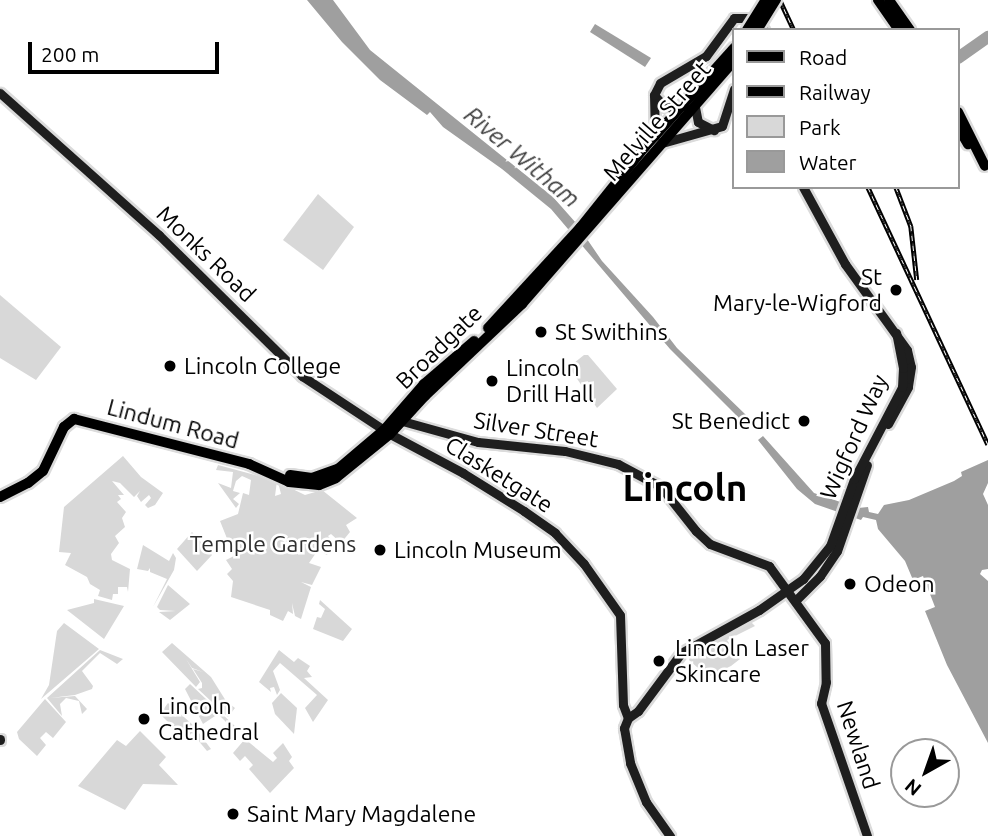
<!DOCTYPE html>
<html>
<head>
<meta charset="utf-8">
<style>
	body { margin:0 }
	#map { position:relative; width:988px; height:836px; overflow:hidden; background:#fff; font-family:Ubuntu,sans-serif }
	div>[style] { position:absolute }
	.green>* { inset:0; background:#d8d8d8 }
	.water>* { inset:0; background:#9f9f9f }
	.river>* { height:12px; margin:-6px; padding:0 6px; transform-origin:6px; border-radius:6px; background:#9f9f9f }
	.roads { filter:drop-shadow(2px 0 #dbdbdb) drop-shadow(-2px 0 #dbdbdb) drop-shadow(0 2px #dbdbdb) drop-shadow(0 -2px #dbdbdb) }
	.secondary>* { height:9px; margin:-4.5px; padding:0 4.5px; transform-origin:4.5px; border-radius:4.5px; background:#1e1e1e }
	.primary>* { height:10px; margin:-5px; padding:0 5px; transform-origin:5px; border-radius:5px; background:#000 }
	.rail>* { height:4.5px; margin-top:-2.25px; transform-origin:0; background:repeating-linear-gradient(90deg,#fff 0 5px,#000 0 10px); box-sizing:border-box; border-block:2px solid #000 }
	.bridges { filter:drop-shadow(2px 0 #dbdbdb) drop-shadow(-2px 0 #dbdbdb) drop-shadow(0 2px #dbdbdb) drop-shadow(0 -2px #dbdbdb) }
	.primary-bridge>* { height:10px; margin:-5px; padding:0 5px; transform-origin:5px; border-radius:5px; background:#000 }
	.dots>* { width:19px; height:19px; translate:-50% -50%; box-sizing:border-box; border:4px solid #fff; border-radius:50% }
	span { translate:-50% -50%; white-space:nowrap; text-align:center; line-height:1.15; -webkit-text-stroke:5px #fff; paint-order:stroke }
	.street-label { font-size:23px; color:#000 }
	.poi-label { font-size:23px; color:#000 }
	.right { translate:-100% -50%; text-align:right }
	.left { translate:0 -50%; text-align:left }
	.park-label { font-size:23px; color:#2f2f2f }
	.water-label { font-size:24px; color:#404040; font-style:italic }
	.town-label { font-size:37px; color:#000; font-weight:700 }
	.legend { position:absolute; left:732px; top:28px; width:228px; height:161px; box-sizing:border-box; background:#fff; border:2px solid #999; margin:0; padding:9px 12px; list-style:none; font-size:21px; color:#000 }
	.legend li { display:flex; align-items:center; gap:14px; height:35px }
	.legend b { width:35px; border:2px solid #999 }
	.north { position:absolute; left:890px; top:738px; width:70px; height:70px; box-sizing:border-box; background:#fff; border:2px solid #999; border-radius:50%; rotate:220deg; font-size:19px; font-weight:700; line-height:28px; text-align:center; color:#000 }
	.north::after { content:''; display:block; margin:auto; width:24px; height:32px; background:#000; clip-path:polygon(50% 0,100% 100%,50% 72%,0 100%) }
	.scale { position:absolute; left:28px; top:42px; width:191px; height:32px; box-sizing:border-box; border:4px solid #000; border-top:0; padding-left:9px; font-size:21px; line-height:24px; white-space:nowrap; color:#000; -webkit-text-stroke:5px #fff; paint-order:stroke }
</style>
</head>
<body>
<div id="map">
	<div class="green">
		<div style="clip-path:polygon(318px 194px,354px 227px,323px 270px,283px 240px)"></div>
		<div style="clip-path:polygon(0 295px,61px 347px,36px 380px,0 358px)"></div>
		<div style="clip-path:polygon(584px 355px,588px 355px,617px 389px,597px 408px,569px 367px)"></div>
		<div style="clip-path:polygon(123px 456px,141px 477px,163px 493px,155px 505px,148px 508px,145px 505px,151px 498px,149px 495px,141px 502px,137px 496px,140px 491px,134px 497px,120px 483px,112px 481px,124px 495px,118px 495px,121px 499px,117px 502px,126px 512px,122px 518px,125px 527px,115px 536px,119px 543px,111px 554px,112px 560px,130px 569px,128px 592px,127px 587px,118px 587px,118px 594px,113px 594px,112px 600px,98px 596px,100px 590px,90px 584px,87px 577px,65px 565px,71px 553px,59px 552px,64px 507px)"></div>
		<div style="clip-path:polygon(218px 465px,277px 481px,275px 496px,281px 494px,278px 482px,305px 495px,322px 490px,357px 518px,346px 525px,350px 532px,341px 543px,331px 534px,328px 536px,332px 541px,321px 545px,329px 552px,327px 555px,318px 550px,309px 563px,321px 567px,312px 585px,301px 582px,311px 587px,301px 619px,295px 616px,292px 603px,293px 614px,288px 611px,283px 621px,270px 615px,270px 610px,231px 597px,233px 581px,227px 574px,232px 569px,226px 560px,234px 556px,220px 521px,238px 514px,243px 493px,249px 495px,251px 480px,242px 476px,236px 481px,233px 491px,240px 493px,233px 499px,239px 504px,236px 508px,218px 483px,231px 488px,233px 472px,216px 470px)"></div>
		<div style="clip-path:polygon(192px 532px,212px 555px,197px 571px,177px 549px)"></div>
		<div style="clip-path:polygon(143px 545px,169px 561px,173px 553px,176px 558px,174px 570px,153px 607px,167px 579px,150px 572px,150px 568px,148px 571px,137px 569px)"></div>
		<div style="clip-path:polygon(168px 585px,190px 604px,170px 620px,159px 612px,176px 611px,160px 610px,157px 607px)"></div>
		<div style="clip-path:polygon(94px 599px,124px 606px,104px 639px,67px 610px,94px 603px)"></div>
		<div style="clip-path:polygon(320px 600px,352px 629px,343px 641px,313px 629px,317px 617px,321px 618px,325px 609px,319px 604px)"></div>
		<div style="clip-path:polygon(750px 621px,755px 626px,727px 640px,740px 659px,731px 666px,708px 677px,689px 660px,691px 652px)"></div>
		<div style="clip-path:polygon(64px 623px,99px 649px,41px 699px,49px 685px,57px 631px)"></div>
		<div style="clip-path:polygon(172px 643px,211px 677px,226px 701px,235px 708px,228px 717px,198px 689px,202px 688px,202px 683px,193px 669px,203px 672px,192px 668px,186px 659px,200px 682px,196px 687px,162px 652px)"></div>
		<div style="clip-path:polygon(100px 650px,123px 659px,117px 664px,100px 653px,82px 671px,93px 686px,92px 689px,75px 695px,50px 698px,75px 696px,87px 709px,82px 714px,79px 701px,66px 698px,60px 704px,62px 716px,47px 698px)"></div>
		<div style="clip-path:polygon(279px 650px,294px 662px,298px 658px,310px 666px,307px 671px,312px 677px,304px 678px,328px 700px,313px 722px,305px 708px,317px 695px,280px 663px,273px 671px,280px 690px,277px 695px,274px 687px,270px 688px,271px 692px,259px 682px)"></div>
		<div style="clip-path:polygon(190px 684px,237px 728px,235px 731px,218px 714px,203px 724px,185px 689px)"></div>
		<div style="clip-path:polygon(281px 693px,297px 708px,294px 734px,275px 714px,272px 703px)"></div>
		<div style="clip-path:polygon(45px 699px,66px 722px,53px 738px,46px 732px,40px 738px,46px 745px,37px 756px,19px 739px,17px 732px)"></div>
		<div style="clip-path:polygon(168px 703px,193px 725px,211px 749px,207px 751px,192px 733px,185px 739px,160px 714px)"></div>
		<div style="clip-path:polygon(140px 731px,166px 757px,159px 765px,178px 785px,143px 784px,125px 810px,78px 786px,117px 740px,126px 746px)"></div>
		<div style="clip-path:polygon(245px 739px,273px 762px,277px 758px,273px 753px,283px 743px,292px 757px,289px 761px,294px 768px,270px 793px,249px 769px,253px 765px,245px 756px,240px 761px,233px 753px)"></div>
	</div>
	<div class="water">
		<div style="clip-path:polygon(307px 0,333px 0,370px 50px,553px 197px,576px 223px,602px 261px,653px 317px,677px 348px,747px 416px,742px 421px,670px 349px,551px 209px,502px 169px,443px 127px,430px 112px,427px 115px,380px 80px,342px 42px)"></div>
		<div style="clip-path:polygon(595px 24px,651px 58px,645px 67px,590px 32px)"></div>
		<div style="clip-path:polygon(763px 436px,814px 493px,858px 508px,868px 507px,869px 512px,878px 514px,884px 505px,909px 500px,954px 481px,962px 476px,961px 472px,988px 460px,988px 483px,983px 494px,988px 505px,988px 569px,982px 570px,980px 574px,988px 581px,988px 743px,947px 665px,925px 611px,935px 607px,923px 576px,913px 580px,905px 561px,878px 529px,876px 520px,863px 517px,861px 520px,815px 504px,797px 489px,758px 440px)"></div>
	</div>
	<div class="river">
		<div style="left:958px;top:58px;width:37px;rotate:-35deg"></div>
	</div>
	<div class="roads">
		<div class="secondary">
			<div style="left:0;top:93px;width:213px;rotate:41.8deg"></div>
			<div style="left:159px;top:235px;width:201px;rotate:44.6deg"></div>
			<div style="left:302px;top:376px;width:105px;rotate:33.4deg"></div>
			<div style="left:390px;top:434px;width:83px;rotate:28.1deg"></div>
			<div style="left:463px;top:473px;width:72px;rotate:31.9deg"></div>
			<div style="left:524px;top:511px;width:38px;rotate:35deg"></div>
			<div style="left:555px;top:533px;width:42px;rotate:46.9deg"></div>
			<div style="left:584px;top:564px;width:62px;rotate:54.8deg"></div>
			<div style="left:620px;top:615px;width:90px;rotate:88.1deg"></div>
			<div style="left:623px;top:705px;width:14px;rotate:69deg"></div>
			<div style="left:628px;top:718px;width:11px;rotate:112deg"></div>
			<div style="left:624px;top:728px;width:36px;rotate:80deg"></div>
			<div style="left:630px;top:763px;width:42px;rotate:67.7deg"></div>
			<div style="left:646px;top:802px;width:42px;rotate:54.8deg"></div>
			<div style="left:654px;top:95px;width:16px;rotate:47deg"></div>
			<div style="left:665px;top:107px;width:19px;rotate:-3deg"></div>
			<div style="left:695px;top:107px;width:15px;rotate:79deg"></div>
			<div style="left:698px;top:122px;width:18px;rotate:27deg"></div>
			<div style="left:655px;top:136px;width:41px;rotate:-91.4deg"></div>
			<div style="left:654px;top:95px;width:13px;rotate:-63deg"></div>
			<div style="left:660px;top:83px;width:53px;rotate:-30.4deg"></div>
			<div style="left:706px;top:56px;width:47px;rotate:-53.6deg"></div>
			<div style="left:734px;top:18px;width:12px"></div>
			<div style="left:746px;top:18px;width:22px;rotate:34deg"></div>
			<div style="left:662px;top:143px;width:62px;rotate:-15.8deg"></div>
			<div style="left:722px;top:126px;width:39px;rotate:-72deg"></div>
			<div style="left:803px;top:187px;width:88px;rotate:61.4deg"></div>
			<div style="left:845px;top:264px;width:106px;rotate:54.2deg"></div>
			<div style="left:907px;top:350px;width:17px;rotate:77deg"></div>
			<div style="left:911px;top:367px;width:20px;rotate:99deg"></div>
			<div style="left:908px;top:387px;width:42px;rotate:118.4deg"></div>
			<div style="left:395px;top:419px;width:86px;rotate:15.5deg"></div>
			<div style="left:478px;top:442px;width:87px;rotate:5.9deg"></div>
			<div style="left:565px;top:451px;width:55px;rotate:13.8deg"></div>
			<div style="left:618px;top:464px;width:49px;rotate:28.1deg"></div>
			<div style="left:661px;top:487px;width:56px;rotate:51.5deg"></div>
			<div style="left:696px;top:531px;width:19px;rotate:43deg"></div>
			<div style="left:710px;top:544px;width:63px;rotate:20.4deg"></div>
			<div style="left:769px;top:566px;width:95px;rotate:54deg"></div>
			<div style="left:825px;top:643px;width:39px;rotate:89deg"></div>
			<div style="left:826px;top:682px;width:22px;rotate:103deg"></div>
			<div style="left:821px;top:703px;width:141px;rotate:70.9deg"></div>
			<div style="left:796px;top:600px;width:34px;rotate:-45deg"></div>
			<div style="left:820px;top:576px;width:30px;rotate:-56deg"></div>
			<div style="left:837px;top:551px;width:91px;rotate:-70.8deg"></div>
			<div style="left:628px;top:718px;width:12px;rotate:-35deg"></div>
			<div style="left:638px;top:711px;width:72px;rotate:-53.4deg"></div>
			<div style="left:681px;top:653px;width:89px;rotate:-28.9deg"></div>
			<div style="left:759px;top:610px;width:54px;rotate:-35.2deg"></div>
			<div style="left:803px;top:579px;width:43px;rotate:-50.7deg"></div>
			<div style="left:830px;top:546px;width:71px;rotate:-70.3deg"></div>
			<div style="left:854px;top:479px;width:104px;rotate:-62.4deg"></div>
			<div style="left:902px;top:387px;width:19px;rotate:-87deg"></div>
			<div style="left:903px;top:368px;width:36px;rotate:-101deg"></div>
			<div style="left:0;top:739px;width:1px;rotate:90deg"></div>
		</div>
		<div class="primary">
			<div style="left:878px;top:0;width:37px;rotate:55deg"></div>
			<div style="left:889px;top:0;width:37px;rotate:55deg"></div>
			<div style="left:958px;top:112px;width:60px;rotate:63.4deg"></div>
			<div style="left:958px;top:127px;width:20px;rotate:60deg"></div>
			<div style="left:488px;top:328px;width:136px;rotate:-47.4deg"></div>
			<div style="left:580px;top:228px;width:104px;rotate:-51.3deg"></div>
			<div style="left:645px;top:147px;width:133px;rotate:-48deg"></div>
			<div style="left:290px;top:475px;width:22px;rotate:8deg"></div>
			<div style="left:312px;top:478px;width:29px;rotate:-20deg"></div>
			<div style="left:339px;top:468px;width:59px;rotate:-40.2deg"></div>
			<div style="left:384px;top:430px;width:61px;rotate:-49deg"></div>
			<div style="left:424px;top:384px;width:66px;rotate:-40.7deg"></div>
			<div style="left:0;top:497px;width:31px;rotate:-27deg"></div>
			<div style="left:28px;top:483px;width:19px;rotate:-39deg"></div>
			<div style="left:43px;top:471px;width:49px;rotate:-64.5deg"></div>
			<div style="left:64px;top:427px;width:13px;rotate:-39deg"></div>
			<div style="left:74px;top:419px;width:181px;rotate:14.4deg"></div>
			<div style="left:249px;top:464px;width:44px;rotate:24.2deg"></div>
			<div style="left:289px;top:482px;width:30px;rotate:6deg"></div>
			<div style="left:319px;top:485px;width:18px;rotate:-22deg"></div>
			<div style="left:336px;top:478px;width:70px;rotate:-39.2deg"></div>
			<div style="left:390px;top:434px;width:52px;rotate:-47.4deg"></div>
			<div style="left:425px;top:396px;width:134px;rotate:-43.5deg"></div>
			<div style="left:522px;top:304px;width:322px;rotate:-48.9deg"></div>
		</div>
	</div>
	<div class="rail">
		<div style="left:780px;top:0;width:33px;rotate:65deg"></div>
		<div style="left:868px;top:187px;width:284px;rotate:65deg"></div>
		<div style="left:896px;top:187px;width:42px;rotate:69deg"></div>
		<div style="left:911px;top:226px;width:54px;rotate:83.7deg"></div>
	</div>
	<div class="bridges">
		<div class="primary-bridge">
			<div style="left:747px;top:30px;width:36px;rotate:-58deg"></div>
			<div style="left:757px;top:30px;width:36px;rotate:-58deg"></div>
		</div>
	</div>
	<div class="dots">
		<div style="left:896px;top:290px;background:#000"></div>
		<div style="left:541px;top:332px;background:#000"></div>
		<div style="left:170px;top:366px;background:#000"></div>
		<div style="left:492px;top:381px;background:#000"></div>
		<div style="left:804px;top:421px;background:#000"></div>
		<div style="left:380px;top:550px;background:#000"></div>
		<div style="left:850px;top:584px;background:#000"></div>
		<div style="left:659px;top:661px;background:#000"></div>
		<div style="left:144px;top:719px;background:#000"></div>
		<div style="left:233px;top:814px;background:#000"></div>
	</div>
	<div class="street-label">
		<span style="left:657px;top:121px;rotate:-49deg">Melville Street</span>
		<span style="left:206px;top:254px;rotate:44deg">Monks Road</span>
		<span style="left:439px;top:347px;rotate:-44deg">Broadgate</span>
		<span style="left:173px;top:424px;rotate:15deg">Lindum Road</span>
		<span style="left:536px;top:430px;rotate:9deg">Silver Street</span>
		<span style="left:854px;top:437px;rotate:-66deg">Wigford Way</span>
		<span style="left:499px;top:475px;rotate:32deg">Clasketgate</span>
		<span style="left:858px;top:745px;rotate:72deg">Newland</span>
	</div>
	<div class="poi-label">
		<span class="right" style="left:882px;top:290px">St<br>Mary-le-Wigford</span>
		<span class="left" style="left:555px;top:332px">St Swithins</span>
		<span class="left" style="left:184px;top:366px">Lincoln College</span>
		<span class="left" style="left:506px;top:381px">Lincoln<br>Drill Hall</span>
		<span class="right" style="left:790px;top:421px">St Benedict</span>
		<span class="left" style="left:394px;top:550px">Lincoln Museum</span>
		<span class="left" style="left:864px;top:584px">Odeon</span>
		<span class="left" style="left:675px;top:661px">Lincoln Laser<br>Skincare</span>
		<span class="left" style="left:158px;top:719px">Lincoln<br>Cathedral</span>
		<span class="left" style="left:247px;top:814px">Saint Mary Magdalene</span>
	</div>
	<div class="park-label">
		<span style="left:273px;top:544px">Temple Gardens</span>
	</div>
	<div class="water-label">
		<span style="left:522px;top:157px;rotate:40deg">River Witham</span>
	</div>
	<div class="town-label">
		<span style="left:685px;top:488px">Lincoln</span>
	</div>
	<ul class="legend">
	<li><b style="height:9px;background:#000"></b>Road</li>
	<li><b style="height:9px;background:#000"></b>Railway</li>
	<li><b style="height:19px;background:#d8d8d8"></b>Park</li>
	<li><b style="height:19px;background:#9f9f9f"></b>Water</li>
	</ul>
	<div class="north">N</div>
	<div class="scale">200 m</div>
</div>
</body>
</html>
